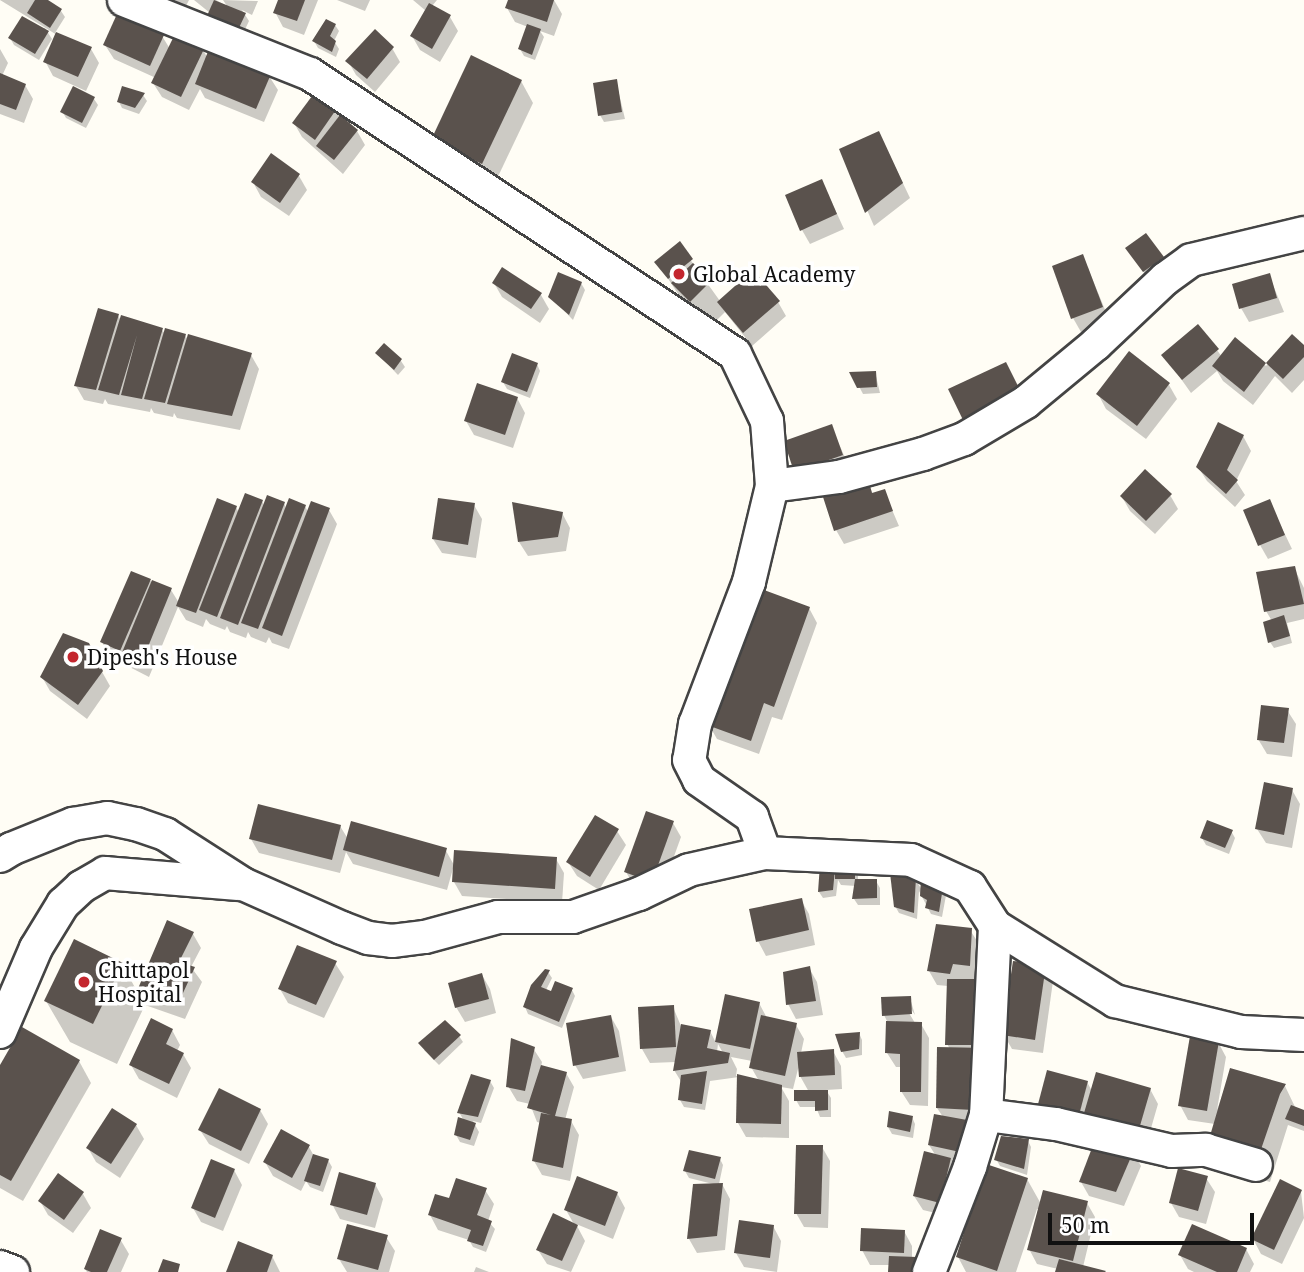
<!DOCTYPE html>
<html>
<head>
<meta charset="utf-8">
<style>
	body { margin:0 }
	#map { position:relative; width:1304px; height:1272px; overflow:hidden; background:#fffdf5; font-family:"Noto Serif",serif }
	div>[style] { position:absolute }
	.shadow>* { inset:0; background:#0003 }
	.building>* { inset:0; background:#5a524d }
	.roads { filter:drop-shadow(2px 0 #444) drop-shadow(-2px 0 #444) drop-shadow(0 2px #444) drop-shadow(0 -2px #444) }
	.minor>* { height:32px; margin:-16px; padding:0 16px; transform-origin:16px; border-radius:16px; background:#fff }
	.dots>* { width:19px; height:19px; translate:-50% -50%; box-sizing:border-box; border:4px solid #fff; border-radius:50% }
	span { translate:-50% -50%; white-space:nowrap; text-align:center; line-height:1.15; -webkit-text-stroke:7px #fff; paint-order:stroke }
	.poi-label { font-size:21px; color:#111 }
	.left { translate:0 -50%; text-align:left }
	.scale { position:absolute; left:1048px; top:1213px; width:206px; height:32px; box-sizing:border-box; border:4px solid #111; border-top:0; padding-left:9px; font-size:21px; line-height:24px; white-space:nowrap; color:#111; -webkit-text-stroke:5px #fff; paint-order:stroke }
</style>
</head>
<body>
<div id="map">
	<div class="shadow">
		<div style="clip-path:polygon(0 0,45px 0,61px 11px,65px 17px,55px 33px,91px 49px,99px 63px,86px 91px,53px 76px,45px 61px,57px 35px)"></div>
		<div style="clip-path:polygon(174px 0,189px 0,186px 6px)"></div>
		<div style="clip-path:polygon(194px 0,216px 0,227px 6px,223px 0,258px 1px,252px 15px,242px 10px,249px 21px,241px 38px)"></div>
		<div style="clip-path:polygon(280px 0,318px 0,304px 35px,283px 27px,275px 12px)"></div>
		<div style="clip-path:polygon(337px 0,370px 0,365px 11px)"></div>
		<div style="clip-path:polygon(413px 0,437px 0,432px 6px,450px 17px,458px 31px,440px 62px,420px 50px,412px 36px,426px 11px)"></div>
		<div style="clip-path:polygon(510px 0,554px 0,562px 14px,554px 36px,540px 31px,544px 37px,535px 60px,524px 56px,520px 49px,528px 27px,515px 22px,507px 8px)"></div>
		<div style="clip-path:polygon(335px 25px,339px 31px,334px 41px,339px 49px,336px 57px,318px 48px,314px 41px)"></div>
		<div style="clip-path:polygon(45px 28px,52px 39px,39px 60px,14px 45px,10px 38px)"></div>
		<div style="clip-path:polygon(162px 36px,170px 49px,203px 50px,207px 57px,269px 76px,278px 90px,264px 122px,205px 98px,200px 89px,189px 110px,162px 97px,153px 83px,156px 78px,114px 59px,105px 45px)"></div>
		<div style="clip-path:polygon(392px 48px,400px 62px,375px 92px,356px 75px,348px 61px)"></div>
		<div style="clip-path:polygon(0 49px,8px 63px,2px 76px,25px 85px,33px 99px,24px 123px,0 114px)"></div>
		<div style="clip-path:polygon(521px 81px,533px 103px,494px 185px,445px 161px)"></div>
		<div style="clip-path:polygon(616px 81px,625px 119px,604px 122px,600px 115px)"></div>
		<div style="clip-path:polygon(143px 95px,147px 101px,139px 114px,122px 108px,119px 102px)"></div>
		<div style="clip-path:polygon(94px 99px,98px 105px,86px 128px,66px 118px,62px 111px)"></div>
		<div style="clip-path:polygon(339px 105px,346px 122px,357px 131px,365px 145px,343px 174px,302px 137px,294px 123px)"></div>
		<div style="clip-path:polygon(879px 133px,910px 198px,874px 226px,841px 150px)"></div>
		<div style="clip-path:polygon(272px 156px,299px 176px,307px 190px,289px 216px,261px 197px,253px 182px)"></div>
		<div style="clip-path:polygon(822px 181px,844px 229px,810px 244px,802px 230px)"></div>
		<div style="clip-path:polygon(679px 244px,720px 301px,778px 302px,786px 316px,752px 346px,725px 312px,707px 330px,690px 312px,657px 262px)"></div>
		<div style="clip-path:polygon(1131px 255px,1163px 258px,1166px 264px,1148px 278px)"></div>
		<div style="clip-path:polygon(1083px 256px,1110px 322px,1081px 332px,1073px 318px)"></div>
		<div style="clip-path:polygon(1269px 275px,1284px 312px,1249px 322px,1241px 308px)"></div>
		<div style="clip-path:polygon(494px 283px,541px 295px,549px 309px,540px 323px,502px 297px)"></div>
		<div style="clip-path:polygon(581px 283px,585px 290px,573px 320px,550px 296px)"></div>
		<div style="clip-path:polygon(118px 315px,121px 321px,162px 330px,165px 334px,185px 335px,188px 340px,251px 355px,259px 369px,240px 430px,177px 418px,174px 413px,173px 417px,154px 413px,151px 408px,150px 412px,108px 404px,105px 399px,103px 404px,84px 400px,76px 386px)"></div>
		<div style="clip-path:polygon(1292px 336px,1304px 347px,1304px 380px,1292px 393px,1275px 376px,1253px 405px,1223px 381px,1217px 371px,1191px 393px,1164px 355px,1217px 350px,1222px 357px,1235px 340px,1266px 366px)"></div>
		<div style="clip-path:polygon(377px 353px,401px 361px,405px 367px,398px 375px)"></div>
		<div style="clip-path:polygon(537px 364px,540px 371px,530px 398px,507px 389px,503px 382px)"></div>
		<div style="clip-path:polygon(875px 372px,880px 393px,863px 394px,852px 373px)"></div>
		<div style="clip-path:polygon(1169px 385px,1177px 399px,1146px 439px,1106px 409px,1098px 394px)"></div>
		<div style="clip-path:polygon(517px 398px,525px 413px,513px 448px,474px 435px,466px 421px)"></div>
		<div style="clip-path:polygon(831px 426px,850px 469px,804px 485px)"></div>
		<div style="clip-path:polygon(1243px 436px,1251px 451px,1236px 481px,1245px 495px,1235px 507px,1207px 481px,1198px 467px)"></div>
		<div style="clip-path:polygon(868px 484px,873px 494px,884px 491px,899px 526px,844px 544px,836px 530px)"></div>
		<div style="clip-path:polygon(1170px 495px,1178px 509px,1155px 534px,1130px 511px,1122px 497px)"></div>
		<div style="clip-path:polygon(262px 501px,265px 507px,284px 503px,286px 508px,305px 506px,308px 512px,329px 510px,337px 524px,289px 649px,272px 643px,269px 637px,266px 643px,251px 637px,248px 632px,246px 638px,230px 632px,227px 626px,225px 630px,210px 624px,206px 619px,203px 627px,186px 620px,178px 607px,149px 677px,110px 657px,102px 642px,132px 573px,171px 590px,179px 603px,236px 507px,239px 513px)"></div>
		<div style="clip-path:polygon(1269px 501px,1292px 549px,1268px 559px,1260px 545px)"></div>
		<div style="clip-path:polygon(474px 505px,482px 519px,476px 558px,442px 553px,433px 539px)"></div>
		<div style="clip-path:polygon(562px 513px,570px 528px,566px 551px,528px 556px,519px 542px)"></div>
		<div style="clip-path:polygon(1294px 568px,1304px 588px,1304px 619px,1287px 623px,1292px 643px,1274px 648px,1270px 642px,1272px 621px,1266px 611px)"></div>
		<div style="clip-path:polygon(809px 608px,817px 623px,782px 720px,772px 717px,759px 754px,717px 739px,709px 725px)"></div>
		<div style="clip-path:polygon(87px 645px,110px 686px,87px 719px,50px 691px,42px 677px)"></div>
		<div style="clip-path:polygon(1287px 710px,1296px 724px,1292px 757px,1267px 754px,1258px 739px)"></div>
		<div style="clip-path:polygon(1292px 790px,1300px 804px,1292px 848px,1266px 843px,1257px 829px)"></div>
		<div style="clip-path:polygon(673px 823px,681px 837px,660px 895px,634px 886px,626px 872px)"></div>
		<div style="clip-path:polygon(340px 826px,348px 839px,445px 849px,454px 865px,447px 890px,353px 864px,346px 852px,340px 873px,259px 853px,251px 839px)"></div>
		<div style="clip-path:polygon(617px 831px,626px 845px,599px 890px,577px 876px,568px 862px)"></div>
		<div style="clip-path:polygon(1231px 831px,1235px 838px,1229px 854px,1206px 845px,1202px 838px)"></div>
		<div style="clip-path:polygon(556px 859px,564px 873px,562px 903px,462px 896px,454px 882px)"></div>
		<div style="clip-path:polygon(822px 866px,858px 873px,858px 881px,876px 881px,880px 888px,880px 905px,858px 905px,854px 899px,856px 886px,841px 885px,838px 880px,836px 896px,823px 898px,819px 892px)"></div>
		<div style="clip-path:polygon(915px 879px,922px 890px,947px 890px,942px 917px,931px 914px,919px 891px,917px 919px,899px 913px,895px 906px)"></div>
		<div style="clip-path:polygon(801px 900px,809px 914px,815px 945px,766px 956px,758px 941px)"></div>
		<div style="clip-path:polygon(168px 922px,193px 934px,201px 948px,191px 967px,202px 982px,185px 1019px,145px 1005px,117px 1064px,70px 1042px,46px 1001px,122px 964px,138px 993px)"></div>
		<div style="clip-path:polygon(970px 930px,979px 944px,980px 1123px,966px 1123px,974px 1136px,968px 1166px,952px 1162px,958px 1174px,948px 1216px,923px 1210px,914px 1196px,936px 1156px,929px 1145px,943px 1117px,937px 1108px,950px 1049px,947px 1044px,948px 986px,937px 985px,929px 971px)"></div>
		<div style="clip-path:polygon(335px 963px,344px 977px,324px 1018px,288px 1003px,280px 989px)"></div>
		<div style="clip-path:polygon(1045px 967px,1053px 981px,1043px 1053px,1012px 1049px,1004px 1035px)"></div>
		<div style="clip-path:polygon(809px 968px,817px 982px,823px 1015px,796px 1019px,788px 1004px)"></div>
		<div style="clip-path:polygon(548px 972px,552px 978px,546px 990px,552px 993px,572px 990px,575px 996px,562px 1028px,528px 1014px,525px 1007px)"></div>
		<div style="clip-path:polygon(482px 975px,490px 989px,496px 1013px,465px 1022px,456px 1007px)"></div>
		<div style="clip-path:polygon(evenodd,726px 996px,759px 1003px,767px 1018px,796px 1025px,804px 1039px,801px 1053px,833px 1051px,841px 1066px,842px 1089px,826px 1090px,831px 1098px,831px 1117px,820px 1117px,816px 1107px,800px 1107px,796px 1100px,809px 1092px,800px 1076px,799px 1065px,793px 1089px,781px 1087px,789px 1101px,789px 1138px,746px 1137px,738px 1123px,739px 1077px,710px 1081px,705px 1110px,684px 1107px,680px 1100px,682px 1083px,674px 1070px,676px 1062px,650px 1063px,642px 1049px,640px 1009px,673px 1007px,681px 1026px,710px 1031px,716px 1043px,726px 996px,718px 1044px,723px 1053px,717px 1052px,718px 1044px,726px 996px,731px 1057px,752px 1061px,751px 1067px,759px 1081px,736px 1076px,737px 1069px,731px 1057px)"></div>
		<div style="clip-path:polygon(910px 998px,915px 1015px,909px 1006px,906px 1008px,915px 1023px,921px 1024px,929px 1038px,928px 1106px,910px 1105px,901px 1091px,902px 1067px,896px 1067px,887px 1053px,888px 1023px,884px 1015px)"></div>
		<div style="clip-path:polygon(611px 1017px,619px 1031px,626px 1071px,583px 1079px,575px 1065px)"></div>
		<div style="clip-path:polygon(172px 1030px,180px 1045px,177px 1051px,183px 1054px,191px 1068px,177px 1098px,139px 1079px,131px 1065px)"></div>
		<div style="clip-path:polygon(859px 1033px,862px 1040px,862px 1055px,846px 1058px,842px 1051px)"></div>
		<div style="clip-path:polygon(459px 1036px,463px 1042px,439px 1065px,424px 1050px)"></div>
		<div style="clip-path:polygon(1218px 1042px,1226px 1057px,1217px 1110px,1231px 1070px,1285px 1086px,1296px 1109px,1304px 1112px,1304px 1131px,1288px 1125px,1270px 1182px,1222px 1168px,1215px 1124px,1188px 1120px,1180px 1105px)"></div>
		<div style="clip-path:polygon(533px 1048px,542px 1062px,541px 1067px,566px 1073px,574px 1087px,565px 1120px,571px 1121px,579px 1135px,570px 1181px,542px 1175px,534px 1161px,541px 1123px,537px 1122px,530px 1104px,517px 1101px,508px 1086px)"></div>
		<div style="clip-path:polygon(79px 1061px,91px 1083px,23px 1201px,0 1188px,0 1069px)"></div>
		<div style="clip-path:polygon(490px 1081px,494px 1088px,481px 1123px,473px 1121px,479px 1132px,474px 1146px,460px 1142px,456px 1135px,464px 1121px,459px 1112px)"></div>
		<div style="clip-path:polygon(1087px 1082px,1092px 1091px,1150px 1089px,1158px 1104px,1145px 1149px,1047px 1122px)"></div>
		<div style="clip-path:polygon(260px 1110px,268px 1124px,249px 1164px,209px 1144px,200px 1130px)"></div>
		<div style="clip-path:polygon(912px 1117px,915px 1124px,913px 1138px,892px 1134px,888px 1127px)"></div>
		<div style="clip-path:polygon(136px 1125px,144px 1139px,120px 1178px,96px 1162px,88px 1148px)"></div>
		<div style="clip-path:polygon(1028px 1141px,1031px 1147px,1027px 1175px,1000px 1166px,996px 1159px)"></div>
		<div style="clip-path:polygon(309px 1147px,314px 1156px,328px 1160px,332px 1167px,323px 1192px,310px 1187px,306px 1181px,301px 1191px,273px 1176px,265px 1162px)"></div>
		<div style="clip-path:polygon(822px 1147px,830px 1161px,828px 1228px,804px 1227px,796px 1213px)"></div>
		<div style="clip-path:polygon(1133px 1152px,1141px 1166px,1124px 1206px,1089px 1196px,1081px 1182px)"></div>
		<div style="clip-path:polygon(720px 1159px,723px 1165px,719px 1184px,722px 1184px,730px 1199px,725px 1250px,697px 1253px,689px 1239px,695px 1185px,713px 1184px,689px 1178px,685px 1171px)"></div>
		<div style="clip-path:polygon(234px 1170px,242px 1185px,223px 1231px,201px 1222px,193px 1208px)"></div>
		<div style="clip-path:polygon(1206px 1178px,1215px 1192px,1206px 1224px,1179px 1217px,1171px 1203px)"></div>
		<div style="clip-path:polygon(1027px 1179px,1041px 1204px,1087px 1203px,1095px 1217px,1083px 1267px,1102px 1272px,1057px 1272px,1058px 1269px,1037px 1264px,1029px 1249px,1039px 1209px,1037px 1209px,1016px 1272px,966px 1272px,958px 1257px)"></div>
		<div style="clip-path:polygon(375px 1184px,383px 1199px,375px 1228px,340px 1219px,332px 1204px)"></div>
		<div style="clip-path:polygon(485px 1190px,494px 1204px,488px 1221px,495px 1229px,486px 1252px,473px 1247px,469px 1240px,438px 1230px,430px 1215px,450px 1200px)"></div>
		<div style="clip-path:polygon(1301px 1192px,1304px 1218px,1282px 1264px,1261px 1254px,1253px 1239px)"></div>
		<div style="clip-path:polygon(617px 1193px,625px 1208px,613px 1239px,576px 1224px,585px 1241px,571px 1272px,547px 1264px,538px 1250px,575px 1226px,566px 1210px)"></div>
		<div style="clip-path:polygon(83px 1194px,91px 1208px,73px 1233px,48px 1215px,40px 1201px)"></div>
		<div style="clip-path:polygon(773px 1226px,781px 1241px,777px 1272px,744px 1267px,736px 1253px)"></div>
		<div style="clip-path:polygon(904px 1231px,912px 1246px,912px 1259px,890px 1272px,890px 1265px,870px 1265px,862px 1250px)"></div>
		<div style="clip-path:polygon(386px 1237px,395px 1251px,389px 1272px,347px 1272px,339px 1259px)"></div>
		<div style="clip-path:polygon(120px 1239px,129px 1254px,121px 1272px,87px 1272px,85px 1269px)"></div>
		<div style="clip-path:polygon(1246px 1249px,1254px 1264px,1250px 1272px,1194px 1272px,1188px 1269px,1180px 1255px)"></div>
		<div style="clip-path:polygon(272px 1256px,280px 1272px,228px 1272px)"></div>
		<div style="clip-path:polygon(476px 1267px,489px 1272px,474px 1272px)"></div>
	</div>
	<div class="building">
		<div style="clip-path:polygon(35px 0,48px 0,62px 9px,50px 28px,27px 13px)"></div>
		<div style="clip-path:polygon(214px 0,246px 13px,237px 32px,206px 18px)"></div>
		<div style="clip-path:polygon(278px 0,305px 0,297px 21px,273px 13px)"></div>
		<div style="clip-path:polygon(508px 0,554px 0,547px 22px,505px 8px)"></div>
		<div style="clip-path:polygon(429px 3px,451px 15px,432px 49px,410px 36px)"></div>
		<div style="clip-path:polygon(117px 14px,164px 35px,150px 66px,103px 45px)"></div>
		<div style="clip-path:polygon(22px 16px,49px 31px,35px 54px,8px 38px)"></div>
		<div style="clip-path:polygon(326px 19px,336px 24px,330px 36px,336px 41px,332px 52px,312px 41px)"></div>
		<div style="clip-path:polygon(527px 24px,541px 29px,532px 55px,518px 49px)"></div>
		<div style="clip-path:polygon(375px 29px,394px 47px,367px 79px,345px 61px)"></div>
		<div style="clip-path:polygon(56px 32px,92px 47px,78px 77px,43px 62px)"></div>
		<div style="clip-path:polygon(175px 34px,204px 49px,181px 97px,151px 83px)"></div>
		<div style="clip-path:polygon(209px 49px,271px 74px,256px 109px,195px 84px)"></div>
		<div style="clip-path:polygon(471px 55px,522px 80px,482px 164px,431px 140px)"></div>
		<div style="clip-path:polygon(0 73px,26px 84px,16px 110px,0 104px)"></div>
		<div style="clip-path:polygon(617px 79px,622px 112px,598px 116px,593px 83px)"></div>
		<div style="clip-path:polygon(73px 86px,95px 97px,82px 123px,60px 112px)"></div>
		<div style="clip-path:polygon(122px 86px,145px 93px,135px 108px,117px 102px)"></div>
		<div style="clip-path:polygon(318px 88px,340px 104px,315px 140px,292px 123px)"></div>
		<div style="clip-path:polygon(340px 115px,358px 130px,334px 160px,316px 146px)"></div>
		<div style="clip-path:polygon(879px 131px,903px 183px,865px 213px,839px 149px)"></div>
		<div style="clip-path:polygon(271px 153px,300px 174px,280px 203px,251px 182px)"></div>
		<div style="clip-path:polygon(822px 179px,837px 214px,800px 231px,785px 195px)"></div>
		<div style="clip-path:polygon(1146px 233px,1164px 257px,1143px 272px,1125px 248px)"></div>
		<div style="clip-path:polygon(680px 241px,693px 259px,668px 279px,654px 262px)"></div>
		<div style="clip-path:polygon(1083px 254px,1103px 307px,1071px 319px,1052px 266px)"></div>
		<div style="clip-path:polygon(693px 263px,711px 281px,690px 302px,671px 283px)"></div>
		<div style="clip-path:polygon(502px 267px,542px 293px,531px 309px,492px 283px)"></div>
		<div style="clip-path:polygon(753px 270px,780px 301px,743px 333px,717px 302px)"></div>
		<div style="clip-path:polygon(558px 272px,582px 282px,569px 315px,548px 297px)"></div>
		<div style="clip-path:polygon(1270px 273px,1277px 298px,1239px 309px,1232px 284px)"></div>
		<div style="clip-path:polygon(98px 308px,119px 314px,96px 390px,74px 386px)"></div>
		<div style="clip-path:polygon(121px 315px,163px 328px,142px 399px,121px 395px,137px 335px,119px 395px,98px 390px)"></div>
		<div style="clip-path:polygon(1198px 324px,1219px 349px,1182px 380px,1161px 355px)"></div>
		<div style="clip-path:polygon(165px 328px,186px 334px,165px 403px,144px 399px)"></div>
		<div style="clip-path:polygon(188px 334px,252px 353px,232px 416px,167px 404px)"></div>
		<div style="clip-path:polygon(1292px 334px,1304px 345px,1304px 357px,1283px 379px,1266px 363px)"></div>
		<div style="clip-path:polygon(1235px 337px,1266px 363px,1244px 392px,1212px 366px)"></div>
		<div style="clip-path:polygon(384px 343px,402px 359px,394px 370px,375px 353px)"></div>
		<div style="clip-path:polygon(1129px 351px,1170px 383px,1137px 426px,1096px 394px)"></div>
		<div style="clip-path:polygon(512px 353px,538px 363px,527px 392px,501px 382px)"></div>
		<div style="clip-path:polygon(1006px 362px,1021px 392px,963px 420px,948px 389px)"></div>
		<div style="clip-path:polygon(876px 371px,877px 387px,857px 388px,849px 372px)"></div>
		<div style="clip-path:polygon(477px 383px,518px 397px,505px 435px,464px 421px)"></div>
		<div style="clip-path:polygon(1218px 422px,1244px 435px,1227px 470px,1238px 480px,1226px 494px,1196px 467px)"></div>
		<div style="clip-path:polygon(832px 424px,843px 455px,794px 472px,784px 441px)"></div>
		<div style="clip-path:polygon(1145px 469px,1172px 494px,1146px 521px,1120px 496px)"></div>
		<div style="clip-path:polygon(869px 482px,872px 493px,885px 489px,893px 511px,834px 531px,823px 497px)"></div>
		<div style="clip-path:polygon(245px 493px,263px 500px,217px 617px,199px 610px)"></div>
		<div style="clip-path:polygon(267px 495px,285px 502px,238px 625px,220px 618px)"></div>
		<div style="clip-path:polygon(217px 498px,237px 506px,196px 613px,176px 606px)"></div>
		<div style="clip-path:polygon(289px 498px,306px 505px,258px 629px,241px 623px)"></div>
		<div style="clip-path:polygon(438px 498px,475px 503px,468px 545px,432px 539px)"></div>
		<div style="clip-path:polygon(1270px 499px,1285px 535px,1258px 546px,1243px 510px)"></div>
		<div style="clip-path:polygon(311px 501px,330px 508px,282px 636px,262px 628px)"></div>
		<div style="clip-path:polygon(512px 502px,563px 512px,558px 537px,518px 542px)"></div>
		<div style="clip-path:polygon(1295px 566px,1304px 604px,1264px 612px,1256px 572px)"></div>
		<div style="clip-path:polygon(131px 571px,151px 579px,120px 651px,100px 642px)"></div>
		<div style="clip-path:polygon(152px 580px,172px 588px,141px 664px,121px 655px)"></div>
		<div style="clip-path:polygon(756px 587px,810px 607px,774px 707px,764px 703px,751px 741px,707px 725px)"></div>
		<div style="clip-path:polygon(1284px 615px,1290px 636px,1268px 643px,1263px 622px)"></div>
		<div style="clip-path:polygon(63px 633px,89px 643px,103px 671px,78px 705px,40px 677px)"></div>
		<div style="clip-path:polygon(1261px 705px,1289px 708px,1284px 743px,1257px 740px)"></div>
		<div style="clip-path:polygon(1264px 782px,1293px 788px,1284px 835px,1255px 829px)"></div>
		<div style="clip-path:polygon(258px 804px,341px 825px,332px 860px,249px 839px)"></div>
		<div style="clip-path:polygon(646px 811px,674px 821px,652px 882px,624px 872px)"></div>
		<div style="clip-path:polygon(595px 815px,619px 829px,590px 877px,566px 862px)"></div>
		<div style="clip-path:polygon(1207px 820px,1233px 830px,1225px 848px,1200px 838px)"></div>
		<div style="clip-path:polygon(351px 821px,447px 848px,439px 877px,343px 850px)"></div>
		<div style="clip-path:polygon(454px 850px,557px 857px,555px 889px,452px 882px)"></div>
		<div style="clip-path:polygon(820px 864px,855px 865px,855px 879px,877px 879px,877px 898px,852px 899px,855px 879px,835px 879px,835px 869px,833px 890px,818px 892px)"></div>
		<div style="clip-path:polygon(890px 873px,916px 877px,914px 913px,894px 907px)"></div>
		<div style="clip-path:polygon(921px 878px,944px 881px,939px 912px,925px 908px,927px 900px,920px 896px)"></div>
		<div style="clip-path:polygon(802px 898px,809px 930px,756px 942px,749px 909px)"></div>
		<div style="clip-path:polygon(167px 920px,194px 932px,179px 962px,195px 967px,177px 1006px,137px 991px)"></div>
		<div style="clip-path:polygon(936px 924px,972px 928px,970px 966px,953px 964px,950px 974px,927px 971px)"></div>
		<div style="clip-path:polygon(74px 939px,123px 963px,93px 1024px,44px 1001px)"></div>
		<div style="clip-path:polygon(297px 945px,337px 961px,316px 1005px,278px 989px)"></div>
		<div style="clip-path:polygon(1013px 961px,1046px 965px,1035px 1040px,1002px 1035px)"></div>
		<div style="clip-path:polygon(810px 966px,816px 1001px,786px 1005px,783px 972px)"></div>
		<div style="clip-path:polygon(545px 969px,550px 970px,541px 987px,551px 991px,555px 981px,573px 988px,559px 1022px,523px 1007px,531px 985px)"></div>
		<div style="clip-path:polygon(482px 973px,489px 999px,455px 1008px,448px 983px)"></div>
		<div style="clip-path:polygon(947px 979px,979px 979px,978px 1045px,945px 1045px)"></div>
		<div style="clip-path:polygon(725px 994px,760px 1002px,750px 1049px,715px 1042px)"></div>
		<div style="clip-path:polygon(911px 996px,912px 1014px,882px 1016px,881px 997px)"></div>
		<div style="clip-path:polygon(674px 1005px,676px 1047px,640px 1049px,638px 1007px)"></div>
		<div style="clip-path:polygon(611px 1015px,619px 1057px,573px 1066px,566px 1023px)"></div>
		<div style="clip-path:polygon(761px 1015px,797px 1023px,785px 1076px,749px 1068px)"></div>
		<div style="clip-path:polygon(151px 1018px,173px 1029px,166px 1044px,184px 1053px,169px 1084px,129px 1065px)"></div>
		<div style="clip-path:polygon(445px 1020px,461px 1035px,434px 1060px,418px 1043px)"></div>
		<div style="clip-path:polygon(886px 1021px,922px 1022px,921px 1092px,900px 1092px,900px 1054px,885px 1053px)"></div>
		<div style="clip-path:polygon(681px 1024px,711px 1030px,707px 1048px,730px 1053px,728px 1063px,673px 1071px)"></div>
		<div style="clip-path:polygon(22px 1027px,80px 1060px,11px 1181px,0 1175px,0 1065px)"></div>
		<div style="clip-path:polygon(860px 1032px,859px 1049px,841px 1052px,835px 1034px)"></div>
		<div style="clip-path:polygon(1190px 1036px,1219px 1041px,1207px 1111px,1178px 1106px)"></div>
		<div style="clip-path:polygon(511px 1038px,535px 1047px,525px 1091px,506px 1087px)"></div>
		<div style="clip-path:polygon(937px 1047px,987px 1048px,973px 1110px,936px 1108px)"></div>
		<div style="clip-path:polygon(834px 1049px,835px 1075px,799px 1077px,797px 1052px)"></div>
		<div style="clip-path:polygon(541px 1065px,567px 1072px,555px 1116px,572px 1119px,563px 1168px,532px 1161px,541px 1113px,551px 1115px,527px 1108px)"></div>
		<div style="clip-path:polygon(1230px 1068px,1286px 1084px,1280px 1094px,1257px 1161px,1207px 1146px)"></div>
		<div style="clip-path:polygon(1047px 1070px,1088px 1081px,1078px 1119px,1037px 1108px)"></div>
		<div style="clip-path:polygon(707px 1071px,702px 1104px,678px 1100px,681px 1075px)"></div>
		<div style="clip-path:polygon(1096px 1072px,1151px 1088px,1137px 1136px,1082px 1120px)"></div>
		<div style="clip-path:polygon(471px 1074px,491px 1080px,478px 1117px,457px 1113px)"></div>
		<div style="clip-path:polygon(737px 1074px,782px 1085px,781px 1124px,736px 1123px)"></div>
		<div style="clip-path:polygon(219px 1088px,261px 1109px,241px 1151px,198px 1130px)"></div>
		<div style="clip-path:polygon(794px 1090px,828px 1090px,828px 1110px,815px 1111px,815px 1101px,794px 1101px)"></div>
		<div style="clip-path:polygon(1291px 1105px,1304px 1110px,1304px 1126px,1285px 1119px)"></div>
		<div style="clip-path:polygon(112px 1108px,137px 1124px,111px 1164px,86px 1148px)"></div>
		<div style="clip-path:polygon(889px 1111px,913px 1116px,910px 1132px,887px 1127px)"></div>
		<div style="clip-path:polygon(934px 1114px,967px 1120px,960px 1152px,928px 1145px)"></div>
		<div style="clip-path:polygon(458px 1117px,476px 1123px,470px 1140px,454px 1135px)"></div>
		<div style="clip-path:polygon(281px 1129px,310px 1145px,292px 1178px,263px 1162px)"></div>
		<div style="clip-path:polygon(1001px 1136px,1029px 1139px,1024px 1169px,994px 1160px)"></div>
		<div style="clip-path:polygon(1095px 1140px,1134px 1150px,1116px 1192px,1079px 1182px)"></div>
		<div style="clip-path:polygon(796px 1145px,823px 1145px,821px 1214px,794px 1214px)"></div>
		<div style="clip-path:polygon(689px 1150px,721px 1157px,715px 1179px,683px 1171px)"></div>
		<div style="clip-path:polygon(924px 1151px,951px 1158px,940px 1203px,913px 1196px)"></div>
		<div style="clip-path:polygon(313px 1154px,329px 1159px,320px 1186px,304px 1181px)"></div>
		<div style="clip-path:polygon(211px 1159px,235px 1169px,215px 1218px,191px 1208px)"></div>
		<div style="clip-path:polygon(986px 1164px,1028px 1178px,997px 1271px,956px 1257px)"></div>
		<div style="clip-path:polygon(1178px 1168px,1208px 1176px,1198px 1211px,1169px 1203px)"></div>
		<div style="clip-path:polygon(339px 1172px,376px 1183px,367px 1215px,330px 1205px)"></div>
		<div style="clip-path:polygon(58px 1173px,84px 1192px,64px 1220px,38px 1201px)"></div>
		<div style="clip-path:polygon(577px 1176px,618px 1192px,605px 1226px,564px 1210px)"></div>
		<div style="clip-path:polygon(456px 1178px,487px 1188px,477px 1215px,492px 1221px,483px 1246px,467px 1241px,471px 1230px,428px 1215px,435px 1194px,449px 1198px)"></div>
		<div style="clip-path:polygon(1280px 1179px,1302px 1190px,1274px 1250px,1251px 1239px)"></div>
		<div style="clip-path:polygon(723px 1183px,717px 1236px,687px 1239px,693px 1184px)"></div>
		<div style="clip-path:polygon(1043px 1190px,1088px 1201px,1073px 1261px,1027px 1250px)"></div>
		<div style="clip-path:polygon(553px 1213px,578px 1225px,562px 1261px,536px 1250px)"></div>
		<div style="clip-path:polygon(739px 1220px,774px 1225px,770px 1258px,734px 1253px)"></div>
		<div style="clip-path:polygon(347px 1224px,388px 1235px,378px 1270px,337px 1259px)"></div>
		<div style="clip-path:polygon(1192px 1224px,1247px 1248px,1237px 1272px,1217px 1272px,1178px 1255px)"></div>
		<div style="clip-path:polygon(861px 1228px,905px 1230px,904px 1253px,860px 1251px)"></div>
		<div style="clip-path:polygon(100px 1229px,122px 1238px,107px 1272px,91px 1272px,84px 1269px)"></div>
		<div style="clip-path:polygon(238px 1241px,273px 1255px,267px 1272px,226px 1272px)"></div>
		<div style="clip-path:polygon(889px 1256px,917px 1257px,917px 1272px,888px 1272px)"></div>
		<div style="clip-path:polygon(163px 1259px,180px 1264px,178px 1272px,158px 1272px)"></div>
		<div style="clip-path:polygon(1059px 1259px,1106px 1271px,1105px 1272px,1055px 1272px)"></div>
	</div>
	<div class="roads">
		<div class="minor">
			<div style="left:124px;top:0;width:200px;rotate:21.7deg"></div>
			<div style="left:310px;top:74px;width:509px;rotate:33.38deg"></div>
			<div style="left:735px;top:354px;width:74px;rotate:64.5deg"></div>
			<div style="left:767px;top:421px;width:65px;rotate:85.6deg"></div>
			<div style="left:772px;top:486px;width:99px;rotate:103.5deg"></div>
			<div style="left:749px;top:582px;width:152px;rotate:110.8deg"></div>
			<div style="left:695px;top:724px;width:36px;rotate:99deg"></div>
			<div style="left:689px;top:760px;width:22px;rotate:63deg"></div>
			<div style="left:699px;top:780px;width:65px;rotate:34.9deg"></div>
			<div style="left:752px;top:817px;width:38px;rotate:70deg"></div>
			<div style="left:772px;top:486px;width:68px;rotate:-7.7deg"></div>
			<div style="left:839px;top:477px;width:87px;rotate:-15.3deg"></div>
			<div style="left:923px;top:454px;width:44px;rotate:-20.1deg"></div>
			<div style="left:964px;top:439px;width:72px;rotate:-30.8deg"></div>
			<div style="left:1026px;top:402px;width:91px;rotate:-39.6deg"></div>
			<div style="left:1096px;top:344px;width:95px;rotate:-43.3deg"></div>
			<div style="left:1165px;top:279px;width:32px;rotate:-36deg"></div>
			<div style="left:1191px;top:260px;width:116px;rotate:-13.4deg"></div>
			<div style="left:0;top:856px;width:13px;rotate:-32deg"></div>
			<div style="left:11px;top:849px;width:67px;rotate:-22deg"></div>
			<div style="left:73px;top:824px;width:35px;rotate:-10deg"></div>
			<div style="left:107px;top:818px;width:30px;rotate:12deg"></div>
			<div style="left:136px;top:824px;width:31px;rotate:19deg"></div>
			<div style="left:165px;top:834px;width:93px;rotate:32.7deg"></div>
			<div style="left:243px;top:884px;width:108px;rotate:24deg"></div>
			<div style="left:342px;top:928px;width:28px;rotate:21deg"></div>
			<div style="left:368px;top:938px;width:24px;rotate:7deg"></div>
			<div style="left:392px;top:941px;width:33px;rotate:-7deg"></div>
			<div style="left:425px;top:937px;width:76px;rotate:-15.3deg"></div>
			<div style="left:498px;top:917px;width:75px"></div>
			<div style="left:573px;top:917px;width:70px;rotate:-19.2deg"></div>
			<div style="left:639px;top:894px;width:55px;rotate:-25.6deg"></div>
			<div style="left:689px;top:870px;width:78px;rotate:-12.6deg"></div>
			<div style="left:765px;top:853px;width:146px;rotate:2.7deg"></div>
			<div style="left:911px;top:860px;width:65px;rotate:24.6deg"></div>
			<div style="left:970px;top:887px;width:46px;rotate:57.3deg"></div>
			<div style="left:995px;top:926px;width:189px;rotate:92.7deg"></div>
			<div style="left:986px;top:1115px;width:54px;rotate:107.1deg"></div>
			<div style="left:970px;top:1167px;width:113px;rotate:111.3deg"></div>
			<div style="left:995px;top:926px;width:142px;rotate:32deg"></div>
			<div style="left:1115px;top:1001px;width:130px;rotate:13.8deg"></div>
			<div style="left:1241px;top:1032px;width:63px;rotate:2.7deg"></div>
			<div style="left:0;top:1032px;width:91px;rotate:-66.8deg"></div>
			<div style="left:36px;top:948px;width:52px;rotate:-58.5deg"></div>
			<div style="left:63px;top:904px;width:25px;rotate:-43deg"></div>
			<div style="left:81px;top:887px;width:28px;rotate:-30deg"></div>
			<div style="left:105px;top:873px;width:133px;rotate:4.7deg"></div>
			<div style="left:986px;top:1115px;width:71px;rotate:7.3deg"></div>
			<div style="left:1056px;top:1124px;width:119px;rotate:13.1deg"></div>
			<div style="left:1172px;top:1151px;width:34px;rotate:-2deg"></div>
			<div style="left:1206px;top:1150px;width:52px;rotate:16.7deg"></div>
			<div style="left:0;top:1267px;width:14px;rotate:21deg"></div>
		</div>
	</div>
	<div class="dots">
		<div style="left:679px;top:274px;background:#c4262e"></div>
		<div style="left:73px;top:657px;background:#c4262e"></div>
		<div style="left:84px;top:982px;background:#c4262e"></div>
	</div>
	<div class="poi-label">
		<span class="left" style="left:693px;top:274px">Global Academy</span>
		<span class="left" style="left:87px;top:657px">Dipesh's House</span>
		<span class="left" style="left:98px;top:982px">Chittapol<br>Hospital</span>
	</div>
	<div class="scale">50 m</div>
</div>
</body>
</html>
